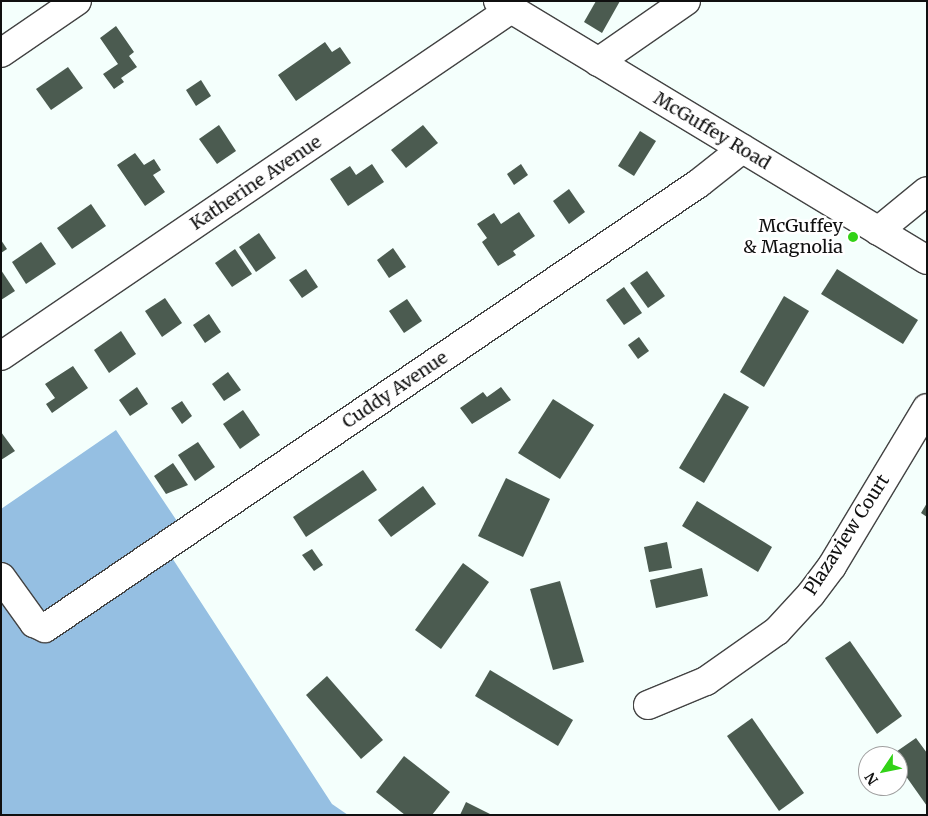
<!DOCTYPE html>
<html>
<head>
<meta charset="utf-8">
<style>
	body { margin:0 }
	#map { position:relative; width:928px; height:816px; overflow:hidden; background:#f4fffc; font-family:Merriweather,serif }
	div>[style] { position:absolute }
	.forest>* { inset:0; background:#95bfe2 }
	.building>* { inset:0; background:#4b5b50 }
	.roads { filter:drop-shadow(1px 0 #434343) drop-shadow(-1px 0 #434343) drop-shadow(0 1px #434343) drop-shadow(0 -1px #434343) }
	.minor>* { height:28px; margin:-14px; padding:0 14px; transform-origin:14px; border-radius:14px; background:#fff }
	.dots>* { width:14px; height:14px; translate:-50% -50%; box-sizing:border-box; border:2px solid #fff; border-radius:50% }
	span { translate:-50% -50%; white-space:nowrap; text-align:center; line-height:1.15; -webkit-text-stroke:5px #fff; paint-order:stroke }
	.street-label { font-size:18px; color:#101010 }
	.poi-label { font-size:18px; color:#101010 }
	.right { translate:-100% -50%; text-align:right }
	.frame { position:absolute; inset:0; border:2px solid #101010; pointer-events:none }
	.north { position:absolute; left:858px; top:746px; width:50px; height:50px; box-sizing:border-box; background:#fff; border:1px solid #9f9f9f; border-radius:50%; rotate:236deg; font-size:14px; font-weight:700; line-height:20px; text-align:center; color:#101010 }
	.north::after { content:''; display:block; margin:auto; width:18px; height:22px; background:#32d217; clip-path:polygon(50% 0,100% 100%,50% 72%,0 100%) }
</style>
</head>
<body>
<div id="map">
	<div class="forest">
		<div style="clip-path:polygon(116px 430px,185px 533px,165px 547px,332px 804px,348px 815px,1px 815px,1px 509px)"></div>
	</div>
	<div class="building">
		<div style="clip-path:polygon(596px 1px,620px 1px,602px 33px,584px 22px)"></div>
		<div style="clip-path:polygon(116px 26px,134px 52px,129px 56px,137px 67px,121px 78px,124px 82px,114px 89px,103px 74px,118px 64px,100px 38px)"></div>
		<div style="clip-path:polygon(325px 42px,332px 52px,340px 47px,351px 63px,296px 101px,278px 75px)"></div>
		<div style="clip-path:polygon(68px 67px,83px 88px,51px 110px,36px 89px)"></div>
		<div style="clip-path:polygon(201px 80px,211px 96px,196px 106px,186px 90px)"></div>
		<div style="clip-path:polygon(219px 125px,236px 151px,217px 164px,199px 139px)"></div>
		<div style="clip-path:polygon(423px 125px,438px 143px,406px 168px,391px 150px)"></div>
		<div style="clip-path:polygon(640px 131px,656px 141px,634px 176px,618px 166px)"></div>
		<div style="clip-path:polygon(135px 153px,144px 165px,154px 159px,161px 170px,153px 175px,165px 192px,145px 206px,117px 165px)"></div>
		<div style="clip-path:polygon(372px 164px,384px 182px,348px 206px,330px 179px,350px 166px,356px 175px)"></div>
		<div style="clip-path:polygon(521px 164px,528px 175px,514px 185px,507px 174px)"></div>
		<div style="clip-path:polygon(569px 189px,585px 212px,569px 224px,553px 201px)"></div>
		<div style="clip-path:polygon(91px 204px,106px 226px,72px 249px,57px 228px)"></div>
		<div style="clip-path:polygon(519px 212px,535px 236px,513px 251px,516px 255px,498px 266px,482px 242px,487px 238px,477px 224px,494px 213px,501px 224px)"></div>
		<div style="clip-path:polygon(259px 233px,276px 258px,256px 272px,239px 247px)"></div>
		<div style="clip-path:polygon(1px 240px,7px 249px,1px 253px)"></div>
		<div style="clip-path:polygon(41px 242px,56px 264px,26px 284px,12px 262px)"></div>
		<div style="clip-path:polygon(393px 248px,406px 267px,389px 278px,377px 260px)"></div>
		<div style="clip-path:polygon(235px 249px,252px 274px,232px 287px,215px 263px)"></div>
		<div style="clip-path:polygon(306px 269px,318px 287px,302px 298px,289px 280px)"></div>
		<div style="clip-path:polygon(837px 269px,918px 320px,903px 344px,821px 294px)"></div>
		<div style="clip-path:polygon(1px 270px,15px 291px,1px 300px)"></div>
		<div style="clip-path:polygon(647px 271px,665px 296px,648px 308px,630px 283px)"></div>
		<div style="clip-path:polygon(624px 287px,642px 313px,624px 325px,606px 300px)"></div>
		<div style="clip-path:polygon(784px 296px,809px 311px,764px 387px,740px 372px)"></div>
		<div style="clip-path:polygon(165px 298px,182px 323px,162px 337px,145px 311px)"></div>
		<div style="clip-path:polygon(407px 299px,422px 321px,404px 333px,389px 311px)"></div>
		<div style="clip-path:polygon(209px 314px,221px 332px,205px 343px,193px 325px)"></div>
		<div style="clip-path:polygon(121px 331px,136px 354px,109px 373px,94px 350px)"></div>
		<div style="clip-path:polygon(639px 337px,649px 351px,638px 359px,628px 345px)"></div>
		<div style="clip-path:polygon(73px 366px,88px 388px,52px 413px,46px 404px,55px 398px,45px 384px)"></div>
		<div style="clip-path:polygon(228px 372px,241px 390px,224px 401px,212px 384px)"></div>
		<div style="clip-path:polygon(137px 387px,148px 404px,130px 416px,119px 400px)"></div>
		<div style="clip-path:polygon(501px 387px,511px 400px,472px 424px,460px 408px,483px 392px,487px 397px)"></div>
		<div style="clip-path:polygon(724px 393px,749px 407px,704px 483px,679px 468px)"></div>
		<div style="clip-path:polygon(553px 399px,594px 425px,560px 479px,518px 453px)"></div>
		<div style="clip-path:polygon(182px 401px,192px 416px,182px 424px,171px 408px)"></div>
		<div style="clip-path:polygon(243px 410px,260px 435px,240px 449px,223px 424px)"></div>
		<div style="clip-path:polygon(1px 432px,15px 451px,1px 460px)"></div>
		<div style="clip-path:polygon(198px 442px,215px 467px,195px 481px,178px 455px)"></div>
		<div style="clip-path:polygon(173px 463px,188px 485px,166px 494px,154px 476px)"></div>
		<div style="clip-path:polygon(363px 470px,377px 490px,306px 537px,293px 517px)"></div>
		<div style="clip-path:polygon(506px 478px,550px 499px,523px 557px,478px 536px)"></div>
		<div style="clip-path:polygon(423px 486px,436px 504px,391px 537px,378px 520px)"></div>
		<div style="clip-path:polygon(697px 501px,772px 547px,758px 572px,682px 526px)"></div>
		<div style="clip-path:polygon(927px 503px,927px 517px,921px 513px)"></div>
		<div style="clip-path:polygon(667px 542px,672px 568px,649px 572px,644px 547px)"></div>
		<div style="clip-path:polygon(312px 549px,323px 565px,314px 571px,302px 555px)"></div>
		<div style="clip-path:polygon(463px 563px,489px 582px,441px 649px,415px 630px)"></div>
		<div style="clip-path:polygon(702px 568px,708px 596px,656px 608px,650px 580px)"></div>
		<div style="clip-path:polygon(560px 581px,584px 662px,553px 670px,530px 589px)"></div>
		<div style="clip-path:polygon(850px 641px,902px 716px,877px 734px,825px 658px)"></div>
		<div style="clip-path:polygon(490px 670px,573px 720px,558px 746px,475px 696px)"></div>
		<div style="clip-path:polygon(327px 676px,383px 740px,361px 759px,306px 695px)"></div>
		<div style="clip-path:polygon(752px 718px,804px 793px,779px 811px,727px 736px)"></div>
		<div style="clip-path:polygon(916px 738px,927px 753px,927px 806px,898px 765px,898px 756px,890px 756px)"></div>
		<div style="clip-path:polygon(404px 756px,450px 792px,432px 815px,405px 815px,376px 792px)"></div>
		<div style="clip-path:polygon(466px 802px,492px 815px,460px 815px)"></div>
	</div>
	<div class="roads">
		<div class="minor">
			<div style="left:498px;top:1px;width:501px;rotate:31.12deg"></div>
			<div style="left:1px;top:53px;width:92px;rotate:-34.4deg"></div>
			<div style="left:598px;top:62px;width:107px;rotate:-34.7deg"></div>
			<div style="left:878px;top:231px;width:63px;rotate:-39.2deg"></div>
			<div style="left:1px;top:356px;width:617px;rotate:-34.23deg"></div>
			<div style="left:1px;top:577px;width:57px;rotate:54.3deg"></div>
			<div style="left:34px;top:623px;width:12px;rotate:24deg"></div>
			<div style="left:45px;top:628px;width:791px;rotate:-34.23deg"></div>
			<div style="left:699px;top:183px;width:55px;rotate:-38.3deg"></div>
			<div style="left:648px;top:705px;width:63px;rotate:-22.5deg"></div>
			<div style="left:706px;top:681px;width:87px;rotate:-35.2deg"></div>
			<div style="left:777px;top:631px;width:50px;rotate:-47.4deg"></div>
			<div style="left:811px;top:594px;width:35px;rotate:-53deg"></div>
			<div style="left:832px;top:566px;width:184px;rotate:-59deg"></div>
		</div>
	</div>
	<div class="dots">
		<div style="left:853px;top:237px;background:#32d217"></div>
	</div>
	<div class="street-label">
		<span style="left:712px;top:131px;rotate:31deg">McGuffey Road</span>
		<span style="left:256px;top:183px;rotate:-34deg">Katherine Avenue</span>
		<span style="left:395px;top:390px;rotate:-34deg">Cuddy Avenue</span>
		<span style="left:847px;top:535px;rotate:-57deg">Plazaview Court</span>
	</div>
	<div class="poi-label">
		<span class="right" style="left:843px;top:237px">McGuffey<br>&amp; Magnolia</span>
	</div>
	<div class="frame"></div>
	<div class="north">N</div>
</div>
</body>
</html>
